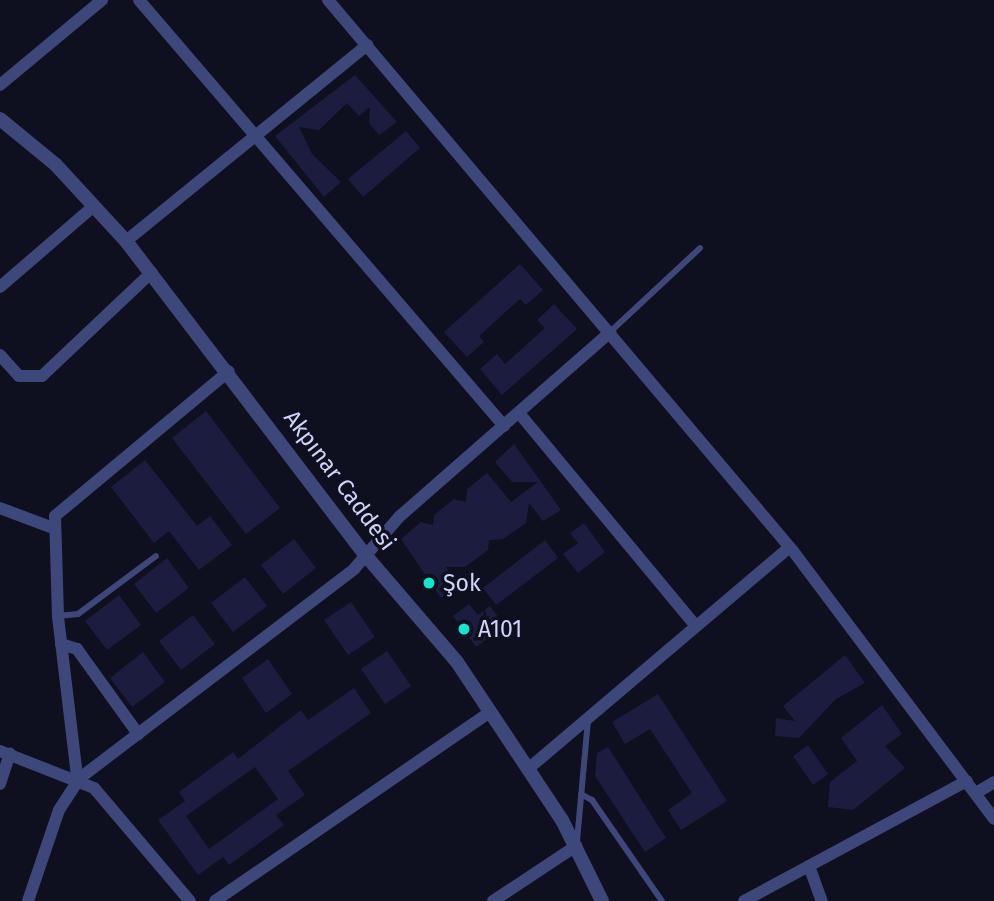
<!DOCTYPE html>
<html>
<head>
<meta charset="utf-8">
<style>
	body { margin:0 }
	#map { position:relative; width:994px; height:901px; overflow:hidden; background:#0e0f1f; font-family:"Fira Sans",sans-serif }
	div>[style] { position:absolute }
	.building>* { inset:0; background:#1c1c3f }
	.service>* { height:6px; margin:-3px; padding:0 3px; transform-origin:3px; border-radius:3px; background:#3d477a }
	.minor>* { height:12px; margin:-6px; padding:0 6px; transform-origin:6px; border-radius:6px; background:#3d477a }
	.tertiary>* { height:14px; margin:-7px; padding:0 7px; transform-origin:7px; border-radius:7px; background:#3d477a }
	.dots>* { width:19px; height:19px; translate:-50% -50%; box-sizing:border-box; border:4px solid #0e0f1f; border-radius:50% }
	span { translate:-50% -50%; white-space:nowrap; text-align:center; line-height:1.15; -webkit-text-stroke:7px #0e0f1f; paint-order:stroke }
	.street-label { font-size:23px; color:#d1d4fb }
	.poi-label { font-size:23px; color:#d1d4fb }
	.left { translate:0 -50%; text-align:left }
</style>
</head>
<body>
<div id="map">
	<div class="building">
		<div style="clip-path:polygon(355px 75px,397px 122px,379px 135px,369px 123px,370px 107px,359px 116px,347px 103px,319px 130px,299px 127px,312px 154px,341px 182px,324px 197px,275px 136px)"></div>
		<div style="clip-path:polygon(406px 131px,420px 148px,363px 197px,348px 179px)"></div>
		<div style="clip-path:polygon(520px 264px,543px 290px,526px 305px,520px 299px,479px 336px,484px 342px,467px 357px,444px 332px)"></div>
		<div style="clip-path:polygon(554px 304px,577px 329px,502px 395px,480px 369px,497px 354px,505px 364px,545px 328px,537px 320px)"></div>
		<div style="clip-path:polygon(206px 411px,280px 508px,246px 534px,172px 438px)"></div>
		<div style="clip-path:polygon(514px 444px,561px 510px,543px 521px,529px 503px,526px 523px,503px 539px,489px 540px,488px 550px,465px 567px,446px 567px,458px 585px,441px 598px,401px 539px,421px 522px,433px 525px,434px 515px,454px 499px,466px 502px,467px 489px,487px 473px,511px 502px,538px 482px,512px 482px,495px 462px)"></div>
		<div style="clip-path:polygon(145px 460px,197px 526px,210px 516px,232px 545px,199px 570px,169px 531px,154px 543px,111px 487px)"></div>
		<div style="clip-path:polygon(584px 523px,605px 552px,578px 573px,563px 554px,578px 543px,570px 533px)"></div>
		<div style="clip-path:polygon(294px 539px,316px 568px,283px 594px,261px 565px)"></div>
		<div style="clip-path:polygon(545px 540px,558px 558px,496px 605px,483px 588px)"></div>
		<div style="clip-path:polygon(167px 558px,189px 588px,156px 613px,134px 584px)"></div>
		<div style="clip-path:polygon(245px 577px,267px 606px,233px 632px,211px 603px)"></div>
		<div style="clip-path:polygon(119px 595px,141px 625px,107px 650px,85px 621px)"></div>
		<div style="clip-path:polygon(351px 602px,375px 637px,348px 655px,324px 620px)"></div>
		<div style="clip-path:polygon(469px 604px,478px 615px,490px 606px,505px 626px,476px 647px,453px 616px)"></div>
		<div style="clip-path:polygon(193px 615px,215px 644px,181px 670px,159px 641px)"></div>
		<div style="clip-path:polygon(387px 651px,411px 686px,385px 704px,361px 669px)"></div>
		<div style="clip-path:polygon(143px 652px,165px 682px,132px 707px,110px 678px)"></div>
		<div style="clip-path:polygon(845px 655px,865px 683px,836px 699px,799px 738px,775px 736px,776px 718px,795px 721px,783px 706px)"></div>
		<div style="clip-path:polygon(268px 659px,292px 694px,266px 713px,242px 678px)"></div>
		<div style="clip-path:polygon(evenodd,354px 688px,371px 713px,288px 771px,305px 795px,276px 815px,284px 825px,229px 865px,223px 857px,198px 875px,158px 820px,185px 801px,179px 792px,233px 752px,238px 759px,301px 710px,308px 720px,354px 688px,255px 767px,278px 799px,209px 849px,186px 816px,255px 767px)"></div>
		<div style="clip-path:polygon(658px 694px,727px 801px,681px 830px,668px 810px,692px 793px,650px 729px,625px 744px,612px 722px)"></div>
		<div style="clip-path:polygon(882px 705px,902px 734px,885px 746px,905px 768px,853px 810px,828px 807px,830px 782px,857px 761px,841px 738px)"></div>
		<div style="clip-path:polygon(808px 745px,828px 774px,813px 785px,793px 756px)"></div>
		<div style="clip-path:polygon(608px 747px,666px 838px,645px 852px,595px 776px,597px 753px)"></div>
	</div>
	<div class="service">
		<div style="left:610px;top:332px;width:123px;rotate:-43deg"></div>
		<div style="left:58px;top:616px;width:20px;rotate:-6deg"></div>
		<div style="left:78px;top:614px;width:97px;rotate:-36.6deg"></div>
		<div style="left:581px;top:794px;width:13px;rotate:29deg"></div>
		<div style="left:592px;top:800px;width:123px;rotate:55.3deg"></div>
		<div style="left:577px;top:841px;width:122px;rotate:-84.8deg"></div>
	</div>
	<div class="minor">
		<div style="left:139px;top:0;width:561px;rotate:49.41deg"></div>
		<div style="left:328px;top:0;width:721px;rotate:49.84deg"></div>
		<div style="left:793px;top:551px;width:335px;rotate:53.1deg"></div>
		<div style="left:0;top:85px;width:133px;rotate:-39.8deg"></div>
		<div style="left:126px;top:241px;width:311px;rotate:-39.1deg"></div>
		<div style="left:0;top:287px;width:124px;rotate:-40.8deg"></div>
		<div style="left:0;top:355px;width:28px;rotate:48deg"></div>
		<div style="left:19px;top:376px;width:23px"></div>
		<div style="left:42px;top:376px;width:151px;rotate:-43.4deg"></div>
		<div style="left:519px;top:413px;width:276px;rotate:50.3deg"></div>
		<div style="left:0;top:508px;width:57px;rotate:20.7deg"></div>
		<div style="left:61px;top:644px;width:17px;rotate:17deg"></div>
		<div style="left:77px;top:649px;width:105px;rotate:54.3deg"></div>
		<div style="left:0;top:751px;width:101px;rotate:21.5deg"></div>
		<div style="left:94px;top:788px;width:148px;rotate:49.7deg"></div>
		<div style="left:528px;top:769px;width:343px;rotate:-40.3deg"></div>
		<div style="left:77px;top:776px;width:161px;rotate:-96.8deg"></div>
		<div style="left:58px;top:616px;width:100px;rotate:-91.7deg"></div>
		<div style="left:55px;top:516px;width:226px;rotate:-39.8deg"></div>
		<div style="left:0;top:784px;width:32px;rotate:-72deg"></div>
		<div style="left:976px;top:793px;width:21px;rotate:-31deg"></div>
		<div style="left:809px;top:866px;width:37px;rotate:70deg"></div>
		<div style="left:28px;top:901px;width:96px;rotate:-71.2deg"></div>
		<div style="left:59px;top:810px;width:38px;rotate:-57deg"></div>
		<div style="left:80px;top:778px;width:345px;rotate:-37.3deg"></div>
		<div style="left:354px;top:569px;width:69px;rotate:-49.1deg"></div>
		<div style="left:399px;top:517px;width:281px;rotate:-41.2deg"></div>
		<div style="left:215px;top:901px;width:334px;rotate:-34.5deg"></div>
		<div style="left:493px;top:901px;width:100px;rotate:-33.5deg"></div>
		<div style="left:744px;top:901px;width:253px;rotate:-28.3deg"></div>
	</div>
	<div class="tertiary">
		<div style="left:0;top:119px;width:72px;rotate:39.4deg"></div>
		<div style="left:56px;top:165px;width:103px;rotate:47.4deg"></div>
		<div style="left:126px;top:241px;width:397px;rotate:52.7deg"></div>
		<div style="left:367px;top:557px;width:138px;rotate:49.4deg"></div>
		<div style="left:457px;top:662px;width:190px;rotate:56.4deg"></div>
		<div style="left:562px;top:820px;width:90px;rotate:63.7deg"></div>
	</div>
	<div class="dots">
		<div style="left:429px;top:583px;background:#13e5cf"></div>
		<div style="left:464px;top:629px;background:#13e5cf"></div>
	</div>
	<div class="street-label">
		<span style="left:340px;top:480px;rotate:53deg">Akpınar Caddesi</span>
	</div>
	<div class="poi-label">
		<span class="left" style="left:443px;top:583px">Şok</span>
		<span class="left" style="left:478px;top:629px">A101</span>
	</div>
</div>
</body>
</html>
